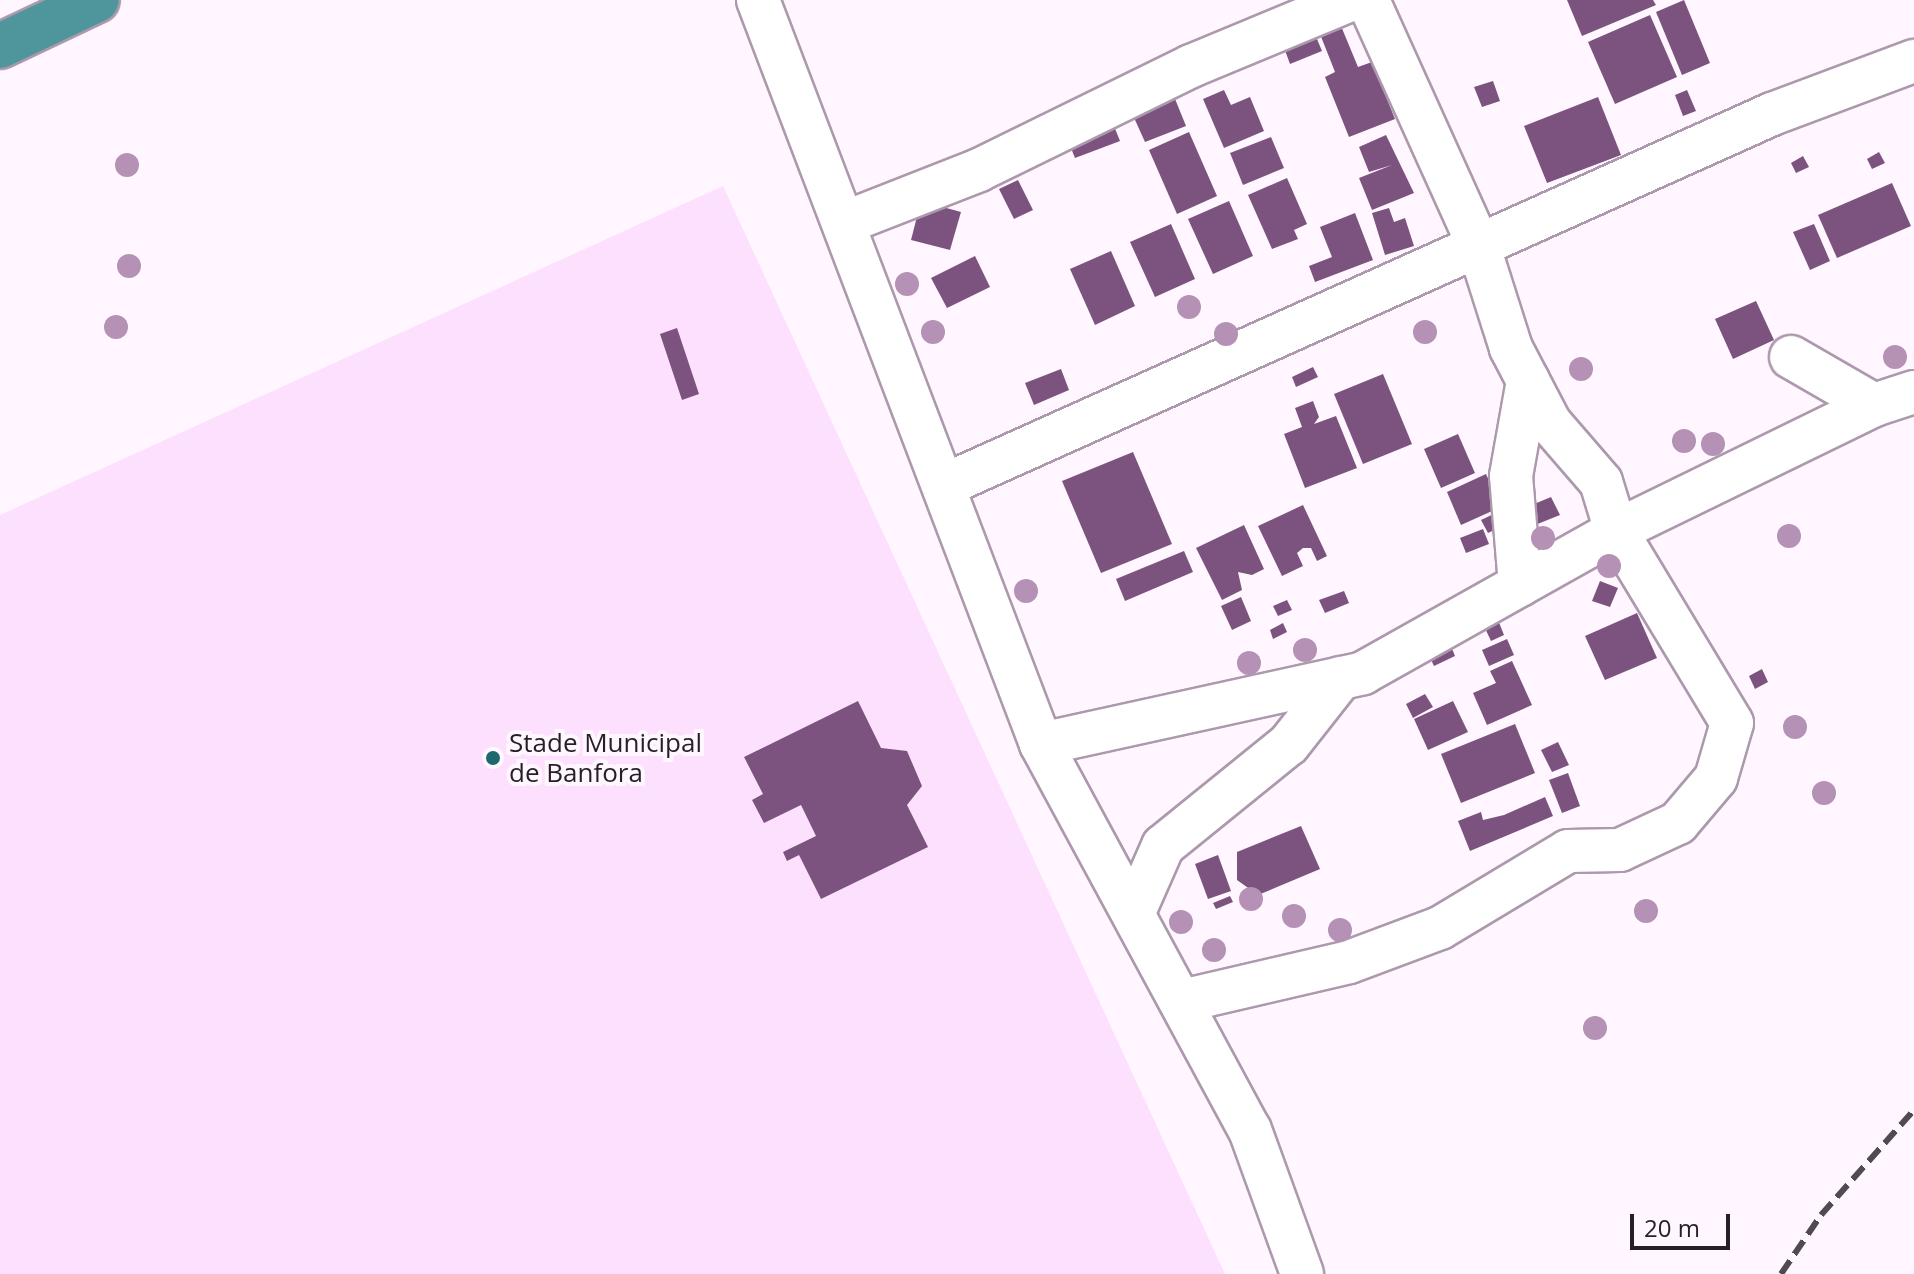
<!DOCTYPE html>
<html>
<head>
<meta charset="utf-8">
<style>
	body { margin:0 }
	#map { position:relative; width:1914px; height:1274px; overflow:hidden; background:#fff6ff; font-family:"Open Sans",sans-serif }
	div>[style] { position:absolute }
	.green>* { inset:0; background:#fddffe }
	.building>* { inset:0; background:#7c537e }
	.roads { filter:drop-shadow(2px 0 #ac99ad) drop-shadow(-2px 0 #ac99ad) drop-shadow(0 2px #ac99ad) drop-shadow(0 -2px #ac99ad) }
	.minor>* { height:42px; margin:-21px; padding:0 21px; transform-origin:21px; border-radius:21px; background:#fff }
	.highway>* { height:44px; margin:-22px; padding:0 22px; transform-origin:22px; border-radius:22px; background:#4f969c }
	.rail>* { height:6px; margin-top:-3px; transform-origin:0; background:repeating-linear-gradient(90deg,#524a52 0 16px,transparent 0 24px) }
	.trees>* { width:24px; height:24px; margin:-12px; border-radius:50%; background:#b491b5 }
	.dots>* { width:22px; height:22px; translate:-50% -50%; box-sizing:border-box; border:4px solid #fff6ff; border-radius:50% }
	span { translate:-50% -50%; white-space:nowrap; text-align:center; line-height:1.15; -webkit-text-stroke:8px #fff6ff; paint-order:stroke }
	.poi-label { font-size:26px; color:#261f26 }
	.left { translate:0 -50%; text-align:left }
	.scale { position:absolute; left:1630px; top:1214px; width:100px; height:36px; box-sizing:border-box; border:4px solid #261f26; border-top:0; padding-left:10px; font-size:24px; line-height:28px; white-space:nowrap; color:#261f26; -webkit-text-stroke:6px #fff6ff; paint-order:stroke }
</style>
</head>
<body>
<div id="map">
	<div class="green">
		<div style="clip-path:polygon(723px 186px,1225px 1274px,0 1274px,0 515px)"></div>
	</div>
	<div class="building">
		<div style="clip-path:polygon(1567px 0,1653px 0,1656px 5px,1582px 36px)"></div>
		<div style="clip-path:polygon(1684px 0,1710px 63px,1682px 75px,1656px 12px)"></div>
		<div style="clip-path:polygon(1650px 15px,1677px 77px,1615px 104px,1588px 42px)"></div>
		<div style="clip-path:polygon(1341px 26px,1358px 67px,1372px 62px,1395px 119px,1349px 137px,1325px 77px,1335px 72px,1320px 34px)"></div>
		<div style="clip-path:polygon(1314px 32px,1322px 51px,1290px 64px,1283px 45px)"></div>
		<div style="clip-path:polygon(1493px 81px,1500px 101px,1482px 107px,1474px 87px)"></div>
		<div style="clip-path:polygon(1224px 90px,1231px 105px,1250px 97px,1264px 131px,1224px 148px,1203px 99px)"></div>
		<div style="clip-path:polygon(1687px 90px,1696px 111px,1683px 116px,1675px 95px)"></div>
		<div style="clip-path:polygon(1173px 94px,1186px 126px,1145px 142px,1131px 111px)"></div>
		<div style="clip-path:polygon(1598px 97px,1621px 155px,1547px 183px,1524px 126px)"></div>
		<div style="clip-path:polygon(1112px 121px,1120px 141px,1075px 158px,1067px 138px)"></div>
		<div style="clip-path:polygon(1189px 132px,1217px 196px,1177px 214px,1149px 150px)"></div>
		<div style="clip-path:polygon(1386px 135px,1414px 193px,1372px 210px,1359px 178px,1392px 165px,1369px 172px,1359px 147px)"></div>
		<div style="clip-path:polygon(1271px 137px,1284px 168px,1243px 185px,1230px 153px)"></div>
		<div style="clip-path:polygon(1879px 152px,1885px 163px,1872px 169px,1867px 159px)"></div>
		<div style="clip-path:polygon(1803px 156px,1809px 167px,1796px 173px,1791px 163px)"></div>
		<div style="clip-path:polygon(1287px 178px,1307px 224px,1294px 230px,1298px 239px,1272px 249px,1248px 195px)"></div>
		<div style="clip-path:polygon(1018px 180px,1033px 210px,1014px 219px,999px 189px)"></div>
		<div style="clip-path:polygon(1892px 183px,1911px 226px,1837px 258px,1818px 215px)"></div>
		<div style="clip-path:polygon(921px 201px,961px 212px,950px 250px,911px 240px)"></div>
		<div style="clip-path:polygon(1229px 201px,1253px 256px,1213px 274px,1188px 219px)"></div>
		<div style="clip-path:polygon(1389px 208px,1394px 222px,1405px 218px,1414px 246px,1385px 255px,1372px 213px)"></div>
		<div style="clip-path:polygon(1355px 213px,1373px 260px,1315px 282px,1309px 266px,1332px 257px,1320px 227px)"></div>
		<div style="clip-path:polygon(1171px 224px,1195px 279px,1155px 297px,1130px 242px)"></div>
		<div style="clip-path:polygon(1814px 224px,1830px 261px,1810px 270px,1793px 232px)"></div>
		<div style="clip-path:polygon(1111px 251px,1135px 306px,1095px 325px,1070px 269px)"></div>
		<div style="clip-path:polygon(975px 256px,990px 287px,947px 308px,931px 278px)"></div>
		<div style="clip-path:polygon(1756px 301px,1774px 340px,1733px 359px,1715px 319px)"></div>
		<div style="clip-path:polygon(677px 328px,699px 394px,682px 400px,660px 334px)"></div>
		<div style="clip-path:polygon(1313px 367px,1318px 377px,1296px 387px,1292px 377px)"></div>
		<div style="clip-path:polygon(1061px 369px,1069px 390px,1034px 405px,1025px 383px)"></div>
		<div style="clip-path:polygon(1383px 374px,1412px 444px,1363px 464px,1334px 394px)"></div>
		<div style="clip-path:polygon(1313px 401px,1319px 417px,1314px 424px,1336px 416px,1357px 468px,1305px 488px,1284px 434px,1302px 427px,1295px 408px)"></div>
		<div style="clip-path:polygon(1458px 434px,1475px 473px,1441px 488px,1424px 449px)"></div>
		<div style="clip-path:polygon(1133px 452px,1172px 544px,1101px 573px,1062px 481px)"></div>
		<div style="clip-path:polygon(1486px 474px,1501px 507px,1461px 525px,1447px 492px)"></div>
		<div style="clip-path:polygon(1551px 497px,1560px 515px,1530px 527px,1522px 509px)"></div>
		<div style="clip-path:polygon(1303px 505px,1327px 556px,1317px 561px,1311px 548px,1303px 548px,1297px 553px,1303px 566px,1282px 576px,1258px 526px)"></div>
		<div style="clip-path:polygon(1500px 511px,1507px 524px,1488px 533px,1481px 520px)"></div>
		<div style="clip-path:polygon(1244px 525px,1264px 569px,1252px 575px,1238px 572px,1242px 590px,1222px 600px,1196px 548px)"></div>
		<div style="clip-path:polygon(1483px 529px,1489px 544px,1466px 553px,1460px 538px)"></div>
		<div style="clip-path:polygon(1184px 551px,1193px 572px,1125px 601px,1116px 579px)"></div>
		<div style="clip-path:polygon(1600px 581px,1618px 588px,1610px 607px,1592px 601px)"></div>
		<div style="clip-path:polygon(1344px 591px,1349px 603px,1325px 613px,1319px 600px)"></div>
		<div style="clip-path:polygon(1241px 597px,1251px 621px,1232px 630px,1221px 606px)"></div>
		<div style="clip-path:polygon(1287px 600px,1292px 610px,1278px 616px,1273px 606px)"></div>
		<div style="clip-path:polygon(1637px 613px,1657px 658px,1605px 680px,1585px 636px)"></div>
		<div style="clip-path:polygon(1498px 620px,1504px 635px,1491px 641px,1484px 626px)"></div>
		<div style="clip-path:polygon(1283px 623px,1287px 632px,1273px 639px,1270px 630px)"></div>
		<div style="clip-path:polygon(1448px 639px,1455px 656px,1434px 666px,1426px 649px)"></div>
		<div style="clip-path:polygon(1507px 639px,1514px 655px,1489px 666px,1482px 650px)"></div>
		<div style="clip-path:polygon(1512px 661px,1532px 705px,1487px 725px,1473px 693px,1496px 683px,1490px 671px)"></div>
		<div style="clip-path:polygon(1762px 669px,1768px 682px,1755px 689px,1749px 676px)"></div>
		<div style="clip-path:polygon(1425px 694px,1433px 707px,1413px 718px,1406px 704px)"></div>
		<div style="clip-path:polygon(858px 701px,881px 748px,907px 751px,922px 786px,907px 805px,928px 847px,821px 899px,799px 855px,787px 861px,783px 852px,816px 836px,801px 805px,764px 823px,752px 800px,763px 794px,744px 757px)"></div>
		<div style="clip-path:polygon(1453px 701px,1468px 732px,1428px 750px,1414px 719px)"></div>
		<div style="clip-path:polygon(1515px 724px,1535px 773px,1461px 803px,1441px 754px)"></div>
		<div style="clip-path:polygon(1558px 742px,1569px 765px,1552px 772px,1541px 750px)"></div>
		<div style="clip-path:polygon(1568px 773px,1580px 806px,1562px 813px,1549px 780px)"></div>
		<div style="clip-path:polygon(1545px 797px,1553px 816px,1470px 851px,1458px 821px,1481px 812px,1483px 820px,1504px 815px)"></div>
		<div style="clip-path:polygon(1301px 826px,1320px 869px,1258px 895px,1237px 880px,1237px 852px)"></div>
		<div style="clip-path:polygon(1218px 855px,1231px 891px,1208px 899px,1195px 864px)"></div>
		<div style="clip-path:polygon(1230px 896px,1233px 902px,1216px 909px,1213px 903px)"></div>
	</div>
	<div class="roads">
		<div class="minor">
			<div style="left:758px;top:0;width:796px;rotate:69.17deg"></div>
			<div style="left:1041px;top:744px;width:439px;rotate:61.6deg"></div>
			<div style="left:1250px;top:1130px;width:153px;rotate:70.1deg"></div>
			<div style="left:844px;top:223px;width:145px;rotate:-21.4deg"></div>
			<div style="left:979px;top:170px;width:236px;rotate:-26.1deg"></div>
			<div style="left:1191px;top:66px;width:172px;rotate:-22.5deg"></div>
			<div style="left:1791px;top:357px;width:96px;rotate:30deg"></div>
			<div style="left:945px;top:485px;width:906px;rotate:-24.16deg"></div>
			<div style="left:1772px;top:114px;width:152px;rotate:-20.5deg"></div>
			<div style="left:1520px;top:585px;width:109px;rotate:-94.7deg"></div>
			<div style="left:1511px;top:476px;width:97px;rotate:-79.9deg"></div>
			<div style="left:1041px;top:744px;width:330px;rotate:-12.4deg"></div>
			<div style="left:1363px;top:673px;width:290px;rotate:-29.3deg"></div>
			<div style="left:1616px;top:531px;width:287px;rotate:-26deg"></div>
			<div style="left:1874px;top:405px;width:42px;rotate:-18deg"></div>
			<div style="left:1134px;top:912px;width:72px;rotate:-66.3deg"></div>
			<div style="left:1163px;top:846px;width:162px;rotate:-39deg"></div>
			<div style="left:1289px;top:744px;width:84px;rotate:-51.8deg"></div>
			<div style="left:1182px;top:1001px;width:171px;rotate:-13.1deg"></div>
			<div style="left:1349px;top:962px;width:97px;rotate:-20.5deg"></div>
			<div style="left:1440px;top:928px;width:149px;rotate:-31deg"></div>
			<div style="left:1568px;top:851px;width:52px;rotate:-1.1deg"></div>
			<div style="left:1620px;top:850px;width:64px;rotate:-25deg"></div>
			<div style="left:1678px;top:823px;width:59px;rotate:-49.8deg"></div>
			<div style="left:1716px;top:778px;width:57px;rotate:-73.8deg"></div>
			<div style="left:1732px;top:723px;width:224px;rotate:-121.1deg"></div>
			<div style="left:1616px;top:531px;width:51px;rotate:-107deg"></div>
			<div style="left:1601px;top:482px;width:78px;rotate:-130.8deg"></div>
			<div style="left:1550px;top:423px;width:85px;rotate:-117.5deg"></div>
			<div style="left:1511px;top:348px;width:109px;rotate:-107.6deg"></div>
			<div style="left:1478px;top:244px;width:268px;rotate:-114.3deg"></div>
		</div>
		<div class="highway">
			<div style="left:0;top:46px;width:107px;rotate:-25.4deg"></div>
		</div>
	</div>
	<div class="rail">
		<div style="left:1781px;top:1274px;width:71px;rotate:-55.9deg"></div>
		<div style="left:1821px;top:1215px;width:140px;rotate:-48.5deg"></div>
	</div>
	<div class="trees">
		<div style="left:127px;top:165px"></div>
		<div style="left:129px;top:266px"></div>
		<div style="left:907px;top:284px"></div>
		<div style="left:1189px;top:307px"></div>
		<div style="left:116px;top:327px"></div>
		<div style="left:933px;top:332px"></div>
		<div style="left:1425px;top:332px"></div>
		<div style="left:1226px;top:334px"></div>
		<div style="left:1895px;top:357px"></div>
		<div style="left:1581px;top:369px"></div>
		<div style="left:1684px;top:441px"></div>
		<div style="left:1713px;top:444px"></div>
		<div style="left:1789px;top:536px"></div>
		<div style="left:1543px;top:538px"></div>
		<div style="left:1609px;top:566px"></div>
		<div style="left:1026px;top:591px"></div>
		<div style="left:1305px;top:650px"></div>
		<div style="left:1249px;top:663px"></div>
		<div style="left:1795px;top:727px"></div>
		<div style="left:1824px;top:793px"></div>
		<div style="left:1251px;top:899px"></div>
		<div style="left:1646px;top:911px"></div>
		<div style="left:1294px;top:916px"></div>
		<div style="left:1181px;top:922px"></div>
		<div style="left:1340px;top:930px"></div>
		<div style="left:1214px;top:950px"></div>
		<div style="left:1595px;top:1028px"></div>
	</div>
	<div class="dots">
		<div style="left:493px;top:758px;background:#1d696f"></div>
	</div>
	<div class="poi-label">
		<span class="left" style="left:509px;top:758px">Stade Municipal<br>de Banfora</span>
	</div>
	<div class="scale">20 m</div>
</div>
</body>
</html>
